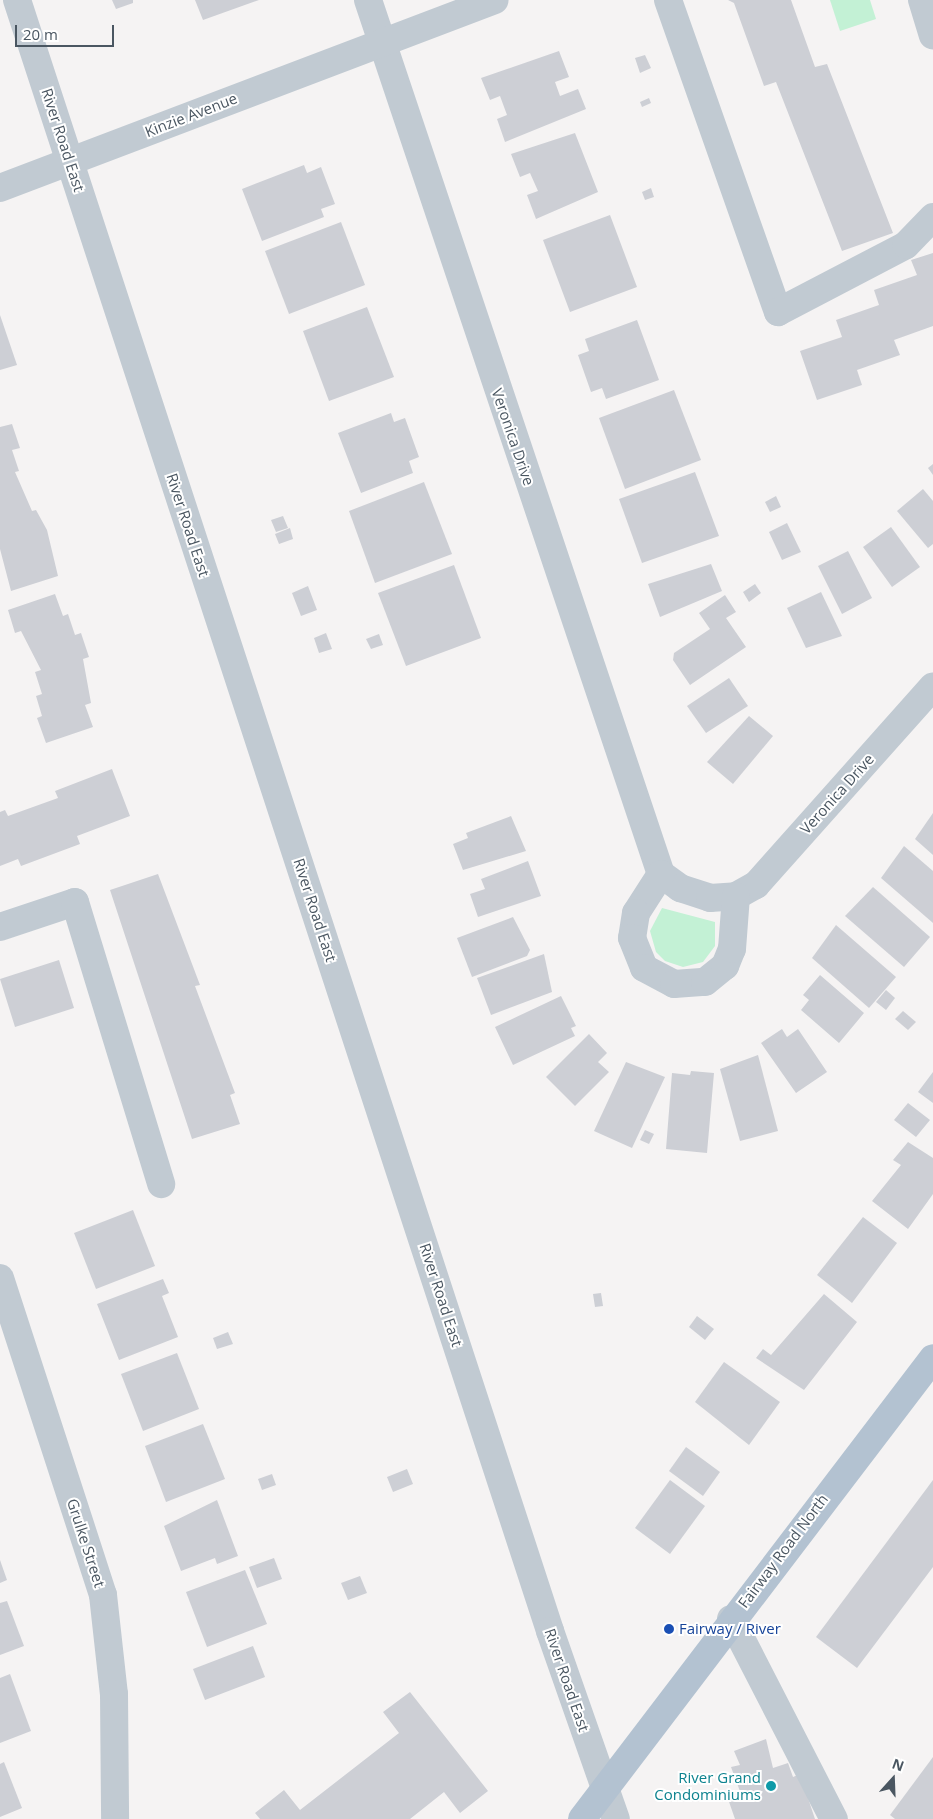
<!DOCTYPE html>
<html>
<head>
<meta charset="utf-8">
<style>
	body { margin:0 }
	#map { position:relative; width:933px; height:1819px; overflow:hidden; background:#f5f3f3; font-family:"Open Sans",sans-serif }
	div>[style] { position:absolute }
	.green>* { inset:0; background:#c3f1d5 }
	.building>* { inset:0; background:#cdcfd5 }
	.minor>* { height:28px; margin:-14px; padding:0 14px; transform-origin:14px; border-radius:14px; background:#c1cad2 }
	.major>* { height:28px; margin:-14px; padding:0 14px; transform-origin:14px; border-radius:14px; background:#b3c2d1 }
	.dots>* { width:14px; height:14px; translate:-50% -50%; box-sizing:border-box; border:2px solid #fff; border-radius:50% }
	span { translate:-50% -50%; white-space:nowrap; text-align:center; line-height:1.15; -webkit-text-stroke:4px #fff; paint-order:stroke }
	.street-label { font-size:15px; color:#4a5661 }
	.transit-label { font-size:15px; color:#164399 }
	.left { translate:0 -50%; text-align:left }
	.culture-label { font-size:15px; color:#0d838f }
	.right { translate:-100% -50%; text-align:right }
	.north { position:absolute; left:868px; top:1754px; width:50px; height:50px; -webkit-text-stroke:4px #fff; paint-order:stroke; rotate:20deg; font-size:14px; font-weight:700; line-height:20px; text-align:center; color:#4a5661 }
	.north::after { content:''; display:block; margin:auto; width:18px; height:22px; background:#4a5661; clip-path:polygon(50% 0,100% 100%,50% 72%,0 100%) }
	.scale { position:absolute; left:15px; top:25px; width:99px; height:22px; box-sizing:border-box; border:2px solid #4a5661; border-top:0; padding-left:6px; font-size:15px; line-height:18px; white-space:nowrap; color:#4a5661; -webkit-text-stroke:4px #fff; paint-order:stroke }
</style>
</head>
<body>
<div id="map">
	<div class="green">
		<div style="clip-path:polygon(830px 0,870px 0,876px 19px,840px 31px)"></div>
		<div style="clip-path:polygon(662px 908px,715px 922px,715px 946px,703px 962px,683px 967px,665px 961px,656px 952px,650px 931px)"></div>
	</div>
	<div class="building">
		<div style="clip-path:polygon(112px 0,133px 0,133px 3px,116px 9px)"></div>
		<div style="clip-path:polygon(195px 0,259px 0,203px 20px)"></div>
		<div style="clip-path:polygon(728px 0,791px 0,815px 67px,827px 64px,893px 233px,842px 251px,776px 82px,764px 86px,734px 3px)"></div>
		<div style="clip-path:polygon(559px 51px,569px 77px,555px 82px,560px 96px,578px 89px,586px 109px,505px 142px,497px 119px,507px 115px,500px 96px,490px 100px,481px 78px)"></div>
		<div style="clip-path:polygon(645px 55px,651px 68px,640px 73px,635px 58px)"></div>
		<div style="clip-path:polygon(649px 98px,651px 103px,642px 107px,640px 102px)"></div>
		<div style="clip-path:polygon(575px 133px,598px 192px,536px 219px,527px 195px,538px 191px,530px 173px,520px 177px,511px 154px)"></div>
		<div style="clip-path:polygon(304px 165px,307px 173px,321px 167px,335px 204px,321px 209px,324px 217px,262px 241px,242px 189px)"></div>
		<div style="clip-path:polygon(651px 188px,654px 197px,645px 200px,642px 192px)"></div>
		<div style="clip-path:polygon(610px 215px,637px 287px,570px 312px,543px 240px)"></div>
		<div style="clip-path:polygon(341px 222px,365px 285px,289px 314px,265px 251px)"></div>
		<div style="clip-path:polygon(933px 253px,933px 326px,894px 340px,900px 355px,857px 370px,862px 385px,817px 400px,800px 351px,842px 337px,836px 320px,879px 305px,874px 290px,917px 275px,911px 260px)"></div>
		<div style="clip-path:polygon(367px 307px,394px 377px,329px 401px,303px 331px)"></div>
		<div style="clip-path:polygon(0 315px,17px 365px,0 370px)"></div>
		<div style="clip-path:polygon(637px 320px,659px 380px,606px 399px,602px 388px,591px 392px,578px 355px,589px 351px,585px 339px)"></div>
		<div style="clip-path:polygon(674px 390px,701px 460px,625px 489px,599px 418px)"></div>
		<div style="clip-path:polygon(391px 413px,394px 422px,405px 418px,419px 457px,409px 461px,413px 473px,361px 493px,338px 433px)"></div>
		<div style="clip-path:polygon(12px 424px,20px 448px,12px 450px,19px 471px,15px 472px,32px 511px,36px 510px,47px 530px,58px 576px,11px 591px,0 549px,0 427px)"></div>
		<div style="clip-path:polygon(933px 464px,933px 475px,928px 468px)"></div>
		<div style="clip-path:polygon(695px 472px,719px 536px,642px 563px,619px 499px)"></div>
		<div style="clip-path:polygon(424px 482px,452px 554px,375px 583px,349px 511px)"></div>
		<div style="clip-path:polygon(923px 489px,933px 501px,933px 544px,928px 548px,897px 511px)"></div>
		<div style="clip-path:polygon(776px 496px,781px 507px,770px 512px,765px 502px)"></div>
		<div style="clip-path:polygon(283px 516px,288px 528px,276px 532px,271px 520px)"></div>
		<div style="clip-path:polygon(787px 523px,801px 552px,782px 560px,769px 532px)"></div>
		<div style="clip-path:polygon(891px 527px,920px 567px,892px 587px,863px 547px)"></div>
		<div style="clip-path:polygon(290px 528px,293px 539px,279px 544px,275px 534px)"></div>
		<div style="clip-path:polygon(848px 551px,872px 598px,842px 614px,818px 566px)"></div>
		<div style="clip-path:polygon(711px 564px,722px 591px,660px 617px,648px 584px)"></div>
		<div style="clip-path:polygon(454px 565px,481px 638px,406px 666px,378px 593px)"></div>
		<div style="clip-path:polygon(755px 584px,761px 593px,749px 602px,743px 592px)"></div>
		<div style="clip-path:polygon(308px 586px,317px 610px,301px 616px,292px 593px)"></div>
		<div style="clip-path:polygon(821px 592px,842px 636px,806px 648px,787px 608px)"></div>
		<div style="clip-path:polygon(55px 594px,63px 616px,68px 614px,75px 635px,81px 633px,89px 657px,83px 659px,91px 703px,85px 705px,93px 727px,46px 743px,37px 718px,42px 716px,36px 696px,42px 694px,35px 672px,41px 670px,21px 631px,15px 633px,8px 610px)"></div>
		<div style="clip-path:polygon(725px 595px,736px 612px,726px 618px,746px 647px,690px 685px,673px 660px,674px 653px,710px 629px,699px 613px)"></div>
		<div style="clip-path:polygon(326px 633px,332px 649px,319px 653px,314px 638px)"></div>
		<div style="clip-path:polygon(379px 634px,383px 645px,371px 649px,366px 639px)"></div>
		<div style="clip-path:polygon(729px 678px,748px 706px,706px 733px,687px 706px)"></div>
		<div style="clip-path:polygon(749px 716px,773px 736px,733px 784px,707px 762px)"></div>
		<div style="clip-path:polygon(112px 769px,130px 816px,77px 836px,80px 844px,21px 866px,18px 859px,0 866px,0 812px,5px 810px,8px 816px,58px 798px,55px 791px)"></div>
		<div style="clip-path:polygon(933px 813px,933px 855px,915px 839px)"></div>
		<div style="clip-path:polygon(511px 816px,526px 851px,463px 870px,453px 844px,468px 838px,466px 833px)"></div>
		<div style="clip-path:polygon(904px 846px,933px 871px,933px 923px,881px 878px)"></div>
		<div style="clip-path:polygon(528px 861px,541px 896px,478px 917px,470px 894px,485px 889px,481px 879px)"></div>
		<div style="clip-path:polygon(158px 874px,200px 985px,195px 986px,235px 1093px,230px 1095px,240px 1124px,192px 1139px,110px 890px)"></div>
		<div style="clip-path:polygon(873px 887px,930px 937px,904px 967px,845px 916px)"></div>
		<div style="clip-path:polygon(513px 917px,530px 950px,527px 956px,472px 977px,457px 938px)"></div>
		<div style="clip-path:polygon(836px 925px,896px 977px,869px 1008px,812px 958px)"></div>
		<div style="clip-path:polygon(544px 954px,552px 992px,491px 1015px,477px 978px)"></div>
		<div style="clip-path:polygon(59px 960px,74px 1008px,15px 1027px,0 979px)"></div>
		<div style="clip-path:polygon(820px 975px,864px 1013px,839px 1043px,801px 1010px,809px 1000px,803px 995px)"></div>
		<div style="clip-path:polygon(886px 990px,895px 998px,886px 1010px,876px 1002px)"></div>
		<div style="clip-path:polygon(561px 996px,576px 1026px,571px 1028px,575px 1036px,513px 1065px,495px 1027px)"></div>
		<div style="clip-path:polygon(903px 1011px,916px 1022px,908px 1030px,895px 1019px)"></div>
		<div style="clip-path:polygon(782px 1029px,787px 1037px,798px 1029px,827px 1072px,796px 1093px,761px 1043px)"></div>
		<div style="clip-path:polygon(589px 1034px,607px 1053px,598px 1062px,609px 1072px,575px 1106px,546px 1077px)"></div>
		<div style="clip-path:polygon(758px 1055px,778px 1131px,740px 1141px,720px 1069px)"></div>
		<div style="clip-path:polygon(626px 1062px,665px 1077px,632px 1148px,594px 1131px)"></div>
		<div style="clip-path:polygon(691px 1071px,714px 1073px,707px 1153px,666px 1149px,672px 1073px,690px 1075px)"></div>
		<div style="clip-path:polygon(933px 1072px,933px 1103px,918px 1092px)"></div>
		<div style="clip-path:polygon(908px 1103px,930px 1120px,916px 1137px,894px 1120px)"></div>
		<div style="clip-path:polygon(645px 1130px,654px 1134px,649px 1144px,640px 1140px)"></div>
		<div style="clip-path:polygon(908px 1142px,933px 1158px,933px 1194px,908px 1229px,872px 1201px,901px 1165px,893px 1160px)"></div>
		<div style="clip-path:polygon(133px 1210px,155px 1266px,96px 1289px,74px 1233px)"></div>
		<div style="clip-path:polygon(863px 1217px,897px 1243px,852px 1303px,817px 1275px)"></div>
		<div style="clip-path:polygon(163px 1279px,169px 1293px,162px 1296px,178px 1337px,119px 1360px,97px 1304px)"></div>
		<div style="clip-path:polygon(601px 1293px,603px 1306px,595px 1307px,593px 1294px)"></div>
		<div style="clip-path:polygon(824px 1294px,857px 1322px,804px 1390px,756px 1358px,763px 1349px,771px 1355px)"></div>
		<div style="clip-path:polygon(697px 1316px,714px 1329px,705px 1340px,689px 1327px)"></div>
		<div style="clip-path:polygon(228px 1332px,233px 1344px,217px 1349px,213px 1338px)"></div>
		<div style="clip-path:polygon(177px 1353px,199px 1409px,143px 1431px,121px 1374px)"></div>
		<div style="clip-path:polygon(724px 1362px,780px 1402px,749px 1445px,695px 1402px)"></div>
		<div style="clip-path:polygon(203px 1424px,225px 1479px,166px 1502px,145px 1446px)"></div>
		<div style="clip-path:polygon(686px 1447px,720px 1472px,703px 1496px,669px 1471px)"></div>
		<div style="clip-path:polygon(407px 1469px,413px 1484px,393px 1492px,387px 1477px)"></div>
		<div style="clip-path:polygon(272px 1474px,276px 1485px,262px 1490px,258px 1479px)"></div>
		<div style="clip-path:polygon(670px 1480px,705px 1506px,670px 1554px,635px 1528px)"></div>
		<div style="clip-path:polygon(933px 1480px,933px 1567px,857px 1668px,816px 1637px)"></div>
		<div style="clip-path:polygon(217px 1500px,238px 1556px,217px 1564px,215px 1558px,181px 1571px,164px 1526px)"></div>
		<div style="clip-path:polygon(274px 1558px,282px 1579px,257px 1588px,249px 1567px)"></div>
		<div style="clip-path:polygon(0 1560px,7px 1580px,0 1583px)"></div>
		<div style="clip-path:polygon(245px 1570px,267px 1624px,207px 1647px,186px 1592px)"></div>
		<div style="clip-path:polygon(360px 1576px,367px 1593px,348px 1600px,341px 1583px)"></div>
		<div style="clip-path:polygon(7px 1601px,24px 1646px,0 1655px,0 1603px)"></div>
		<div style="clip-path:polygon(253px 1646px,265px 1677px,205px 1700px,193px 1669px)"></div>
		<div style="clip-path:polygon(10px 1674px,31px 1731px,0 1743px,0 1678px)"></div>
		<div style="clip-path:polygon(410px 1692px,488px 1791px,460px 1813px,444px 1792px,410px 1819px,260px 1819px,255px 1813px,284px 1790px,300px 1810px,399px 1733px,383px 1712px)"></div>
		<div style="clip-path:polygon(766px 1739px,773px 1768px,788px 1763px,793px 1777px,800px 1774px,815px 1819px,735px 1819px,728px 1799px,741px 1794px,731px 1767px,740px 1765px,734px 1751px)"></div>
		<div style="clip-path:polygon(933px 1757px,933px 1819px,895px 1819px,890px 1815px)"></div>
		<div style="clip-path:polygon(4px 1762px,22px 1808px,0 1817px,0 1764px)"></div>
	</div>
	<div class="minor">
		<div style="left:17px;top:0;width:1716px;rotate:71.9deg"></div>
		<div style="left:550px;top:1631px;width:199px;rotate:70.7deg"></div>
		<div style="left:368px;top:0;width:922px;rotate:71.47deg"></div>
		<div style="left:661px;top:874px;width:24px;rotate:36deg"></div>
		<div style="left:680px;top:888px;width:32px;rotate:18deg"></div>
		<div style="left:710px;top:898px;width:26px;rotate:-4deg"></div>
		<div style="left:736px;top:896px;width:23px;rotate:-29deg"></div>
		<div style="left:756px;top:885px;width:266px;rotate:-48.3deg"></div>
		<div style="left:668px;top:0;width:331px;rotate:70.6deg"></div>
		<div style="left:778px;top:312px;width:144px;rotate:-27.6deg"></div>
		<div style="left:906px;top:245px;width:39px;rotate:-46deg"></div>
		<div style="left:922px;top:0;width:37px;rotate:73deg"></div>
		<div style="left:0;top:188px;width:529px;rotate:-20.8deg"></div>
		<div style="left:661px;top:874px;width:46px;rotate:122.7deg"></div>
		<div style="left:636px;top:913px;width:25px;rotate:99deg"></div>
		<div style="left:632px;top:938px;width:32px;rotate:68deg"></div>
		<div style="left:644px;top:968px;width:34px;rotate:28deg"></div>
		<div style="left:674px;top:984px;width:31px;rotate:-4deg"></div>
		<div style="left:705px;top:982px;width:26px;rotate:-39deg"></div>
		<div style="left:725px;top:966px;width:18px;rotate:-68deg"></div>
		<div style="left:732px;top:949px;width:53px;rotate:-85.7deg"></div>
		<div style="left:0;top:927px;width:79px;rotate:-18.4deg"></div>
		<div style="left:75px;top:902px;width:295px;rotate:73deg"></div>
		<div style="left:0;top:1278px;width:333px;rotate:72deg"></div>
		<div style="left:103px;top:1595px;width:100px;rotate:83.7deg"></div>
		<div style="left:114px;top:1694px;width:125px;rotate:89.5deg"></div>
		<div style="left:731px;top:1619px;width:225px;rotate:62.8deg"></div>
	</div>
	<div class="major">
		<div style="left:582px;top:1819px;width:579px;rotate:-52.71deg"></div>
	</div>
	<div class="dots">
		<div style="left:669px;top:1629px;background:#1a4fb4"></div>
		<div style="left:771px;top:1786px;background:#0f9aa8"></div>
	</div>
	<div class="street-label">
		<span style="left:191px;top:115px;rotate:-21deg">Kinzie Avenue</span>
		<span style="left:63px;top:140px;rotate:72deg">River Road East</span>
		<span style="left:513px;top:437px;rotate:71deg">Veronica Drive</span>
		<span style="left:188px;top:525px;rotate:72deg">River Road East</span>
		<span style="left:837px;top:794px;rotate:-48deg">Veronica Drive</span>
		<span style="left:315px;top:910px;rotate:72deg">River Road East</span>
		<span style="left:441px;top:1295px;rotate:72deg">River Road East</span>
		<span style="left:86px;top:1543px;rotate:72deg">Grulke Street</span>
		<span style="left:783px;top:1551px;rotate:-53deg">Fairway Road North</span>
		<span style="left:567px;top:1680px;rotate:71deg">River Road East</span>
	</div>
	<div class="transit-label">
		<span class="left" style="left:679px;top:1629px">Fairway / River</span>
	</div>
	<div class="culture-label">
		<span class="right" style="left:761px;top:1786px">River Grand<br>Condominiums</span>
	</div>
	<div class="north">N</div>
	<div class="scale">20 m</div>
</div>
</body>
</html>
